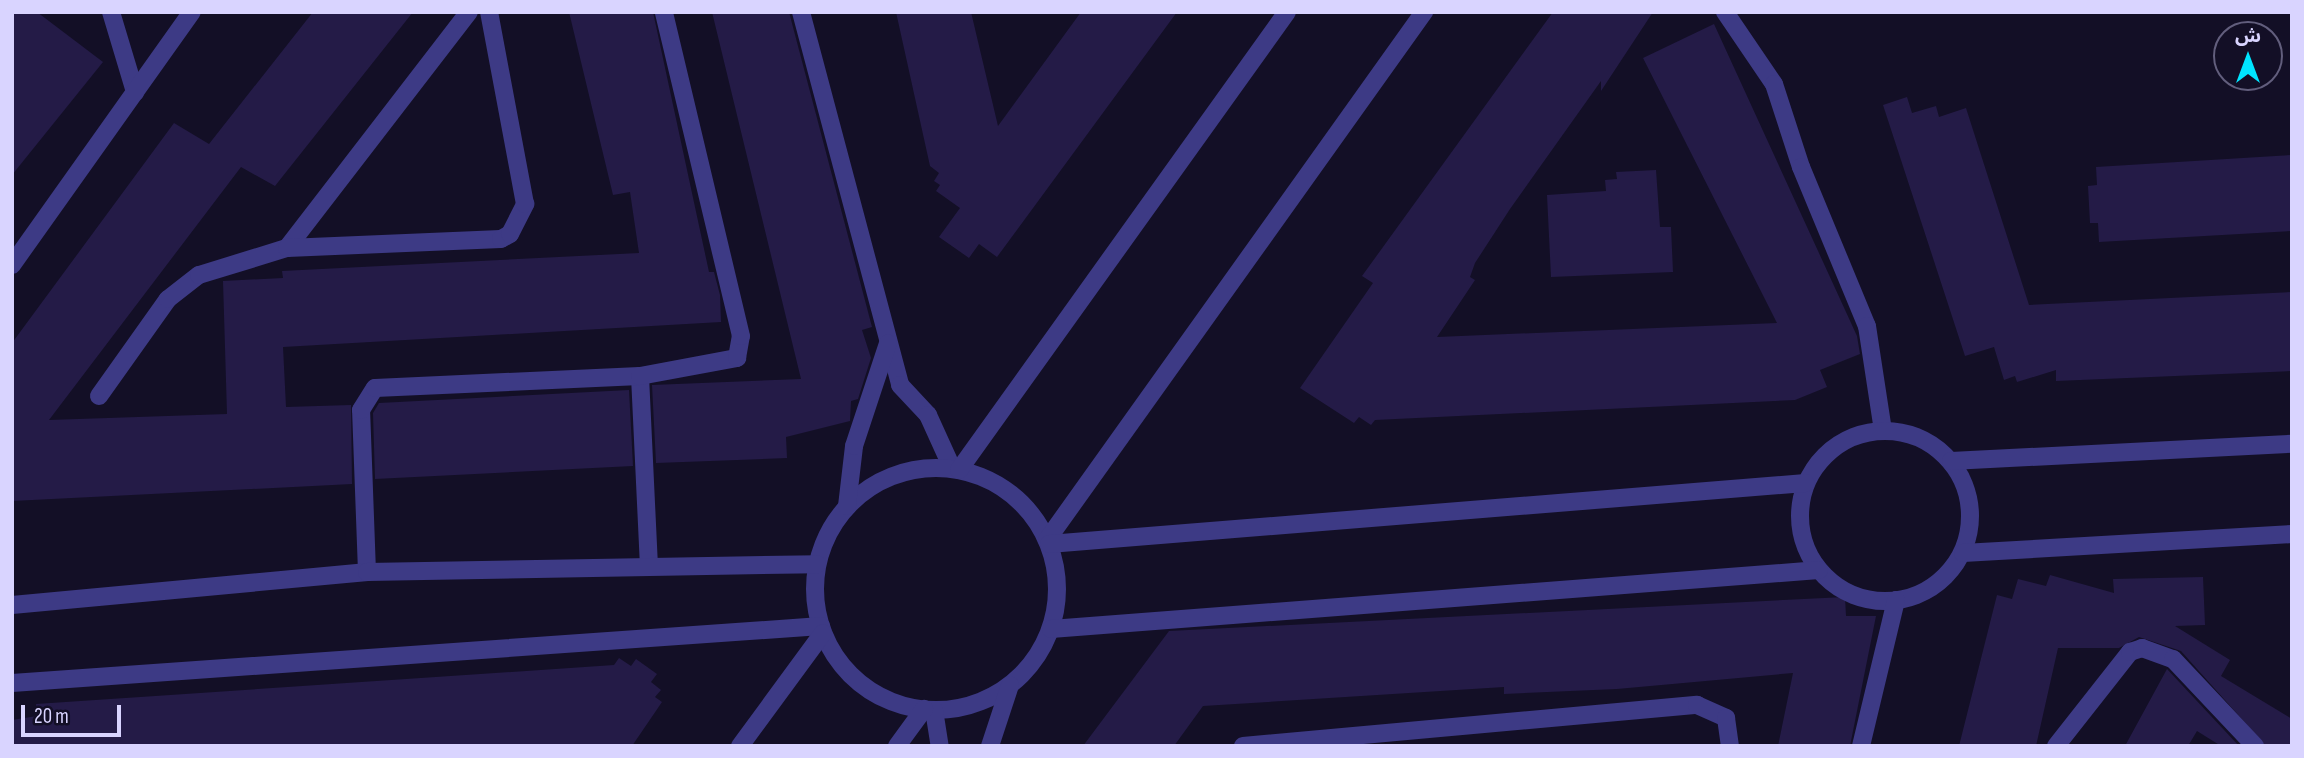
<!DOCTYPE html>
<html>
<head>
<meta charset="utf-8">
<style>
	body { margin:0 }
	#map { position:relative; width:2304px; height:758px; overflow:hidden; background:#130f26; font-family:"Sofia Sans Condensed","Noto Sans Arabic",sans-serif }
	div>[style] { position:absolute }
	.building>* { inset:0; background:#241b47 }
	.minor>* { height:18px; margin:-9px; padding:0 9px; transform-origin:9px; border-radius:9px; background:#3d3a85 }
	.minor>.ring { margin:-9px; padding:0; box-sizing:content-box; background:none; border:18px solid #3d3a85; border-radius:50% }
	span { translate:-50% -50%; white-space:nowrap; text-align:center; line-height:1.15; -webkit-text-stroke:7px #130f26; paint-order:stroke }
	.frame { position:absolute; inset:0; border:14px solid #d9d4ff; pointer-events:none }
	.north { position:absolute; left:2213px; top:21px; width:70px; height:70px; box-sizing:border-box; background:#130f26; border:2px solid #625e7d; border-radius:50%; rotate:0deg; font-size:19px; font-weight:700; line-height:28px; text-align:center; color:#d9d4ff }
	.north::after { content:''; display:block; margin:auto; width:24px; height:32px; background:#00e5ff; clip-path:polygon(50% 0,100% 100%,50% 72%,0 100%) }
	.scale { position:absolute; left:21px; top:705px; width:100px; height:32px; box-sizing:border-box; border:4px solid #d9d4ff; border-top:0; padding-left:9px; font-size:21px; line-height:24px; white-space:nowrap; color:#d9d4ff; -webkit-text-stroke:5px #130f26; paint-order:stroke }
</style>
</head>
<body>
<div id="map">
	<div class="building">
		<div style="clip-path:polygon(12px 12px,37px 12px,103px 62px,12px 175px)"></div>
		<div style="clip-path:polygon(313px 12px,413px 12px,275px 186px,241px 167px,49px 420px,227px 414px,223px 281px,283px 278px,282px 271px,639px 253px,630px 192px,613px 195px,569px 12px,653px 12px,709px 272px,714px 272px,720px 295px,721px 322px,283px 347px,286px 407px,351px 405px,352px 484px,12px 501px,12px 343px,174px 123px,209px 144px)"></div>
		<div style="clip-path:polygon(712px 12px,789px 12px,872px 327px,862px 330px,871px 358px,858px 399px,851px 401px,850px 421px,786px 437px,787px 458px,656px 463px,652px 385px,801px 379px)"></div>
		<div style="clip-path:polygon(896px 12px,971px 12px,998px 126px,1081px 12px,1177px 12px,997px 257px,979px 244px,969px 258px,939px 237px,960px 208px,936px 191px,940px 185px,934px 181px,939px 173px,930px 166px)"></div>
		<div style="clip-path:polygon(1553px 12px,1653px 12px,1601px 91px,1601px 81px,1510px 209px,1475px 263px,1470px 277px,1475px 280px,1437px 337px,1777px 323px,1643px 58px,1714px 24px,1857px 336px,1860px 354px,1820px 370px,1827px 387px,1795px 400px,1375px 420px,1371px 425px,1359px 417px,1354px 423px,1300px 388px,1373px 283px,1362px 276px)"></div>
		<div style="clip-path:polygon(1907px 97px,1912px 113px,1936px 106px,1939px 117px,1966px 108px,2029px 305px,2292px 292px,2292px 371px,2056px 381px,2056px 370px,2017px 382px,2015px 376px,2004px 380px,1994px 347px,1965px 356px,1883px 105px)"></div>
		<div style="clip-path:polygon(2292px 155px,2292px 231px,2099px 242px,2098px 223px,2090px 223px,2088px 186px,2097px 185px,2096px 167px)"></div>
		<div style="clip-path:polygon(1656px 170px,1660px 227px,1671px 227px,1673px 272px,1551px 277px,1547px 195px,1606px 191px,1605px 180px,1617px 179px,1616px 172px)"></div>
		<div style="clip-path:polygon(629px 390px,633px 466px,375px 479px,373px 413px,379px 403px)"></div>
		<div style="clip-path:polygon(2050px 575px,2114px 593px,2113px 579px,2203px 577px,2205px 625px,2175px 626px,2230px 660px,2221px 676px,2292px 719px,2292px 746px,2266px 746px,2181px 651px,2139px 637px,2119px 648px,2058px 648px,2036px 746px,1959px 746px,1997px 595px,2012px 599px,2018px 579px,2046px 586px)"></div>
		<div style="clip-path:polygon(1845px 597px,1846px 616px,1876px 616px,1850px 746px,1778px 746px,1793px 673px,1617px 689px,1504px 694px,1504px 687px,1203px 706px,1174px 746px,1083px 746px,1169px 631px)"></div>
		<div style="clip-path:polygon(619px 658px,631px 666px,636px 659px,657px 674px,651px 682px,661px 690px,655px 697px,662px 702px,632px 746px,12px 746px,12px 720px,37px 716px,36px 704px,614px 665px)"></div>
		<div style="clip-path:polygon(2167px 669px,2239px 746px,2221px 746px,2197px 731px,2188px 746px,2125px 746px)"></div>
	</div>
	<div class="minor">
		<div style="left:111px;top:12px;width:84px;rotate:73.3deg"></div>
		<div style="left:801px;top:12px;width:386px;rotate:75.1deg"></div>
		<div style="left:900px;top:385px;width:41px;rotate:47deg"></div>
		<div style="left:928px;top:415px;width:58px;rotate:65.6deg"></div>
		<div style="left:1725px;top:12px;width:87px;rotate:55.8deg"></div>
		<div style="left:1774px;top:84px;width:87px;rotate:72deg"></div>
		<div style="left:1801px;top:167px;width:172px;rotate:67.5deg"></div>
		<div style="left:1867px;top:326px;width:106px;rotate:81.3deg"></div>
		<div style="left:287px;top:248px;width:298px;rotate:-52.4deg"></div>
		<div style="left:12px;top:265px;width:310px;rotate:-54.6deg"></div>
		<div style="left:640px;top:376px;width:189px;rotate:87.3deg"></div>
		<div style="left:99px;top:396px;width:119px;rotate:-54.6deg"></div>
		<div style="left:168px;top:299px;width:39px;rotate:-38deg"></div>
		<div style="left:199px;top:275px;width:92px;rotate:-17.1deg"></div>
		<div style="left:287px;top:248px;width:214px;rotate:-2.4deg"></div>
		<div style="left:501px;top:239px;width:10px;rotate:-29deg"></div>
		<div style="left:510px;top:234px;width:34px;rotate:-63deg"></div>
		<div style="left:525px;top:204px;width:195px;rotate:-100.6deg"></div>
		<div class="ring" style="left:1800px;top:431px;width:152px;height:152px"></div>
		<div style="left:1951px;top:461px;width:341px;rotate:-2.9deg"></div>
		<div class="ring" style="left:815px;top:468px;width:224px;height:224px"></div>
		<div style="left:959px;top:470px;width:563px;rotate:-54.39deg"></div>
		<div style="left:847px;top:506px;width:60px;rotate:-83.3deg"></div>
		<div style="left:854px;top:446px;width:108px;rotate:-71.7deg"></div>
		<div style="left:1047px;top:540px;width:649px;rotate:-54.47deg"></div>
		<div style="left:1049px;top:544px;width:759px;rotate:-4.61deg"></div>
		<div style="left:1963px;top:553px;width:330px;rotate:-3.3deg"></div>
		<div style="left:367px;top:572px;width:162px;rotate:-92.1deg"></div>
		<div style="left:361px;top:410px;width:26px;rotate:-58deg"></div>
		<div style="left:375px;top:388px;width:265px;rotate:-2.6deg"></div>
		<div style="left:640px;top:376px;width:99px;rotate:-10.5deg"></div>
		<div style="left:737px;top:358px;width:22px;rotate:-80deg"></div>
		<div style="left:741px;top:336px;width:333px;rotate:-103.4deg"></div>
		<div style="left:12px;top:605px;width:357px;rotate:-5.3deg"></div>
		<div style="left:367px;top:572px;width:450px;rotate:-1deg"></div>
		<div style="left:1051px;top:629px;width:770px;rotate:-4.39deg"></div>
		<div style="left:12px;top:683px;width:811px;rotate:-4.03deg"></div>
		<div style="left:934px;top:710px;width:36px;rotate:81deg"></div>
		<div style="left:740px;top:746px;width:140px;rotate:-53.7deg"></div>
		<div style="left:897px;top:746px;width:46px;rotate:-53.9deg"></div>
		<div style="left:990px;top:746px;width:64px;rotate:-71.8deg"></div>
		<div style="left:1243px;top:746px;width:456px;rotate:-5.2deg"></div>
		<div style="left:1697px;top:705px;width:32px;rotate:24deg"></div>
		<div style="left:1726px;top:718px;width:28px;rotate:82deg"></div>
		<div style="left:1861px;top:746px;width:150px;rotate:-76.5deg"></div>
		<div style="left:2056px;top:746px;width:120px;rotate:-51.8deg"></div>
		<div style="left:2130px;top:652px;width:13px;rotate:-18deg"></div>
		<div style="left:2142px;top:648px;width:33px;rotate:20deg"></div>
		<div style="left:2173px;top:659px;width:120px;rotate:46.7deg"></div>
	</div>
	<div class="frame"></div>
	<div class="north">ش</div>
	<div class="scale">20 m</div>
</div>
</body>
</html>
